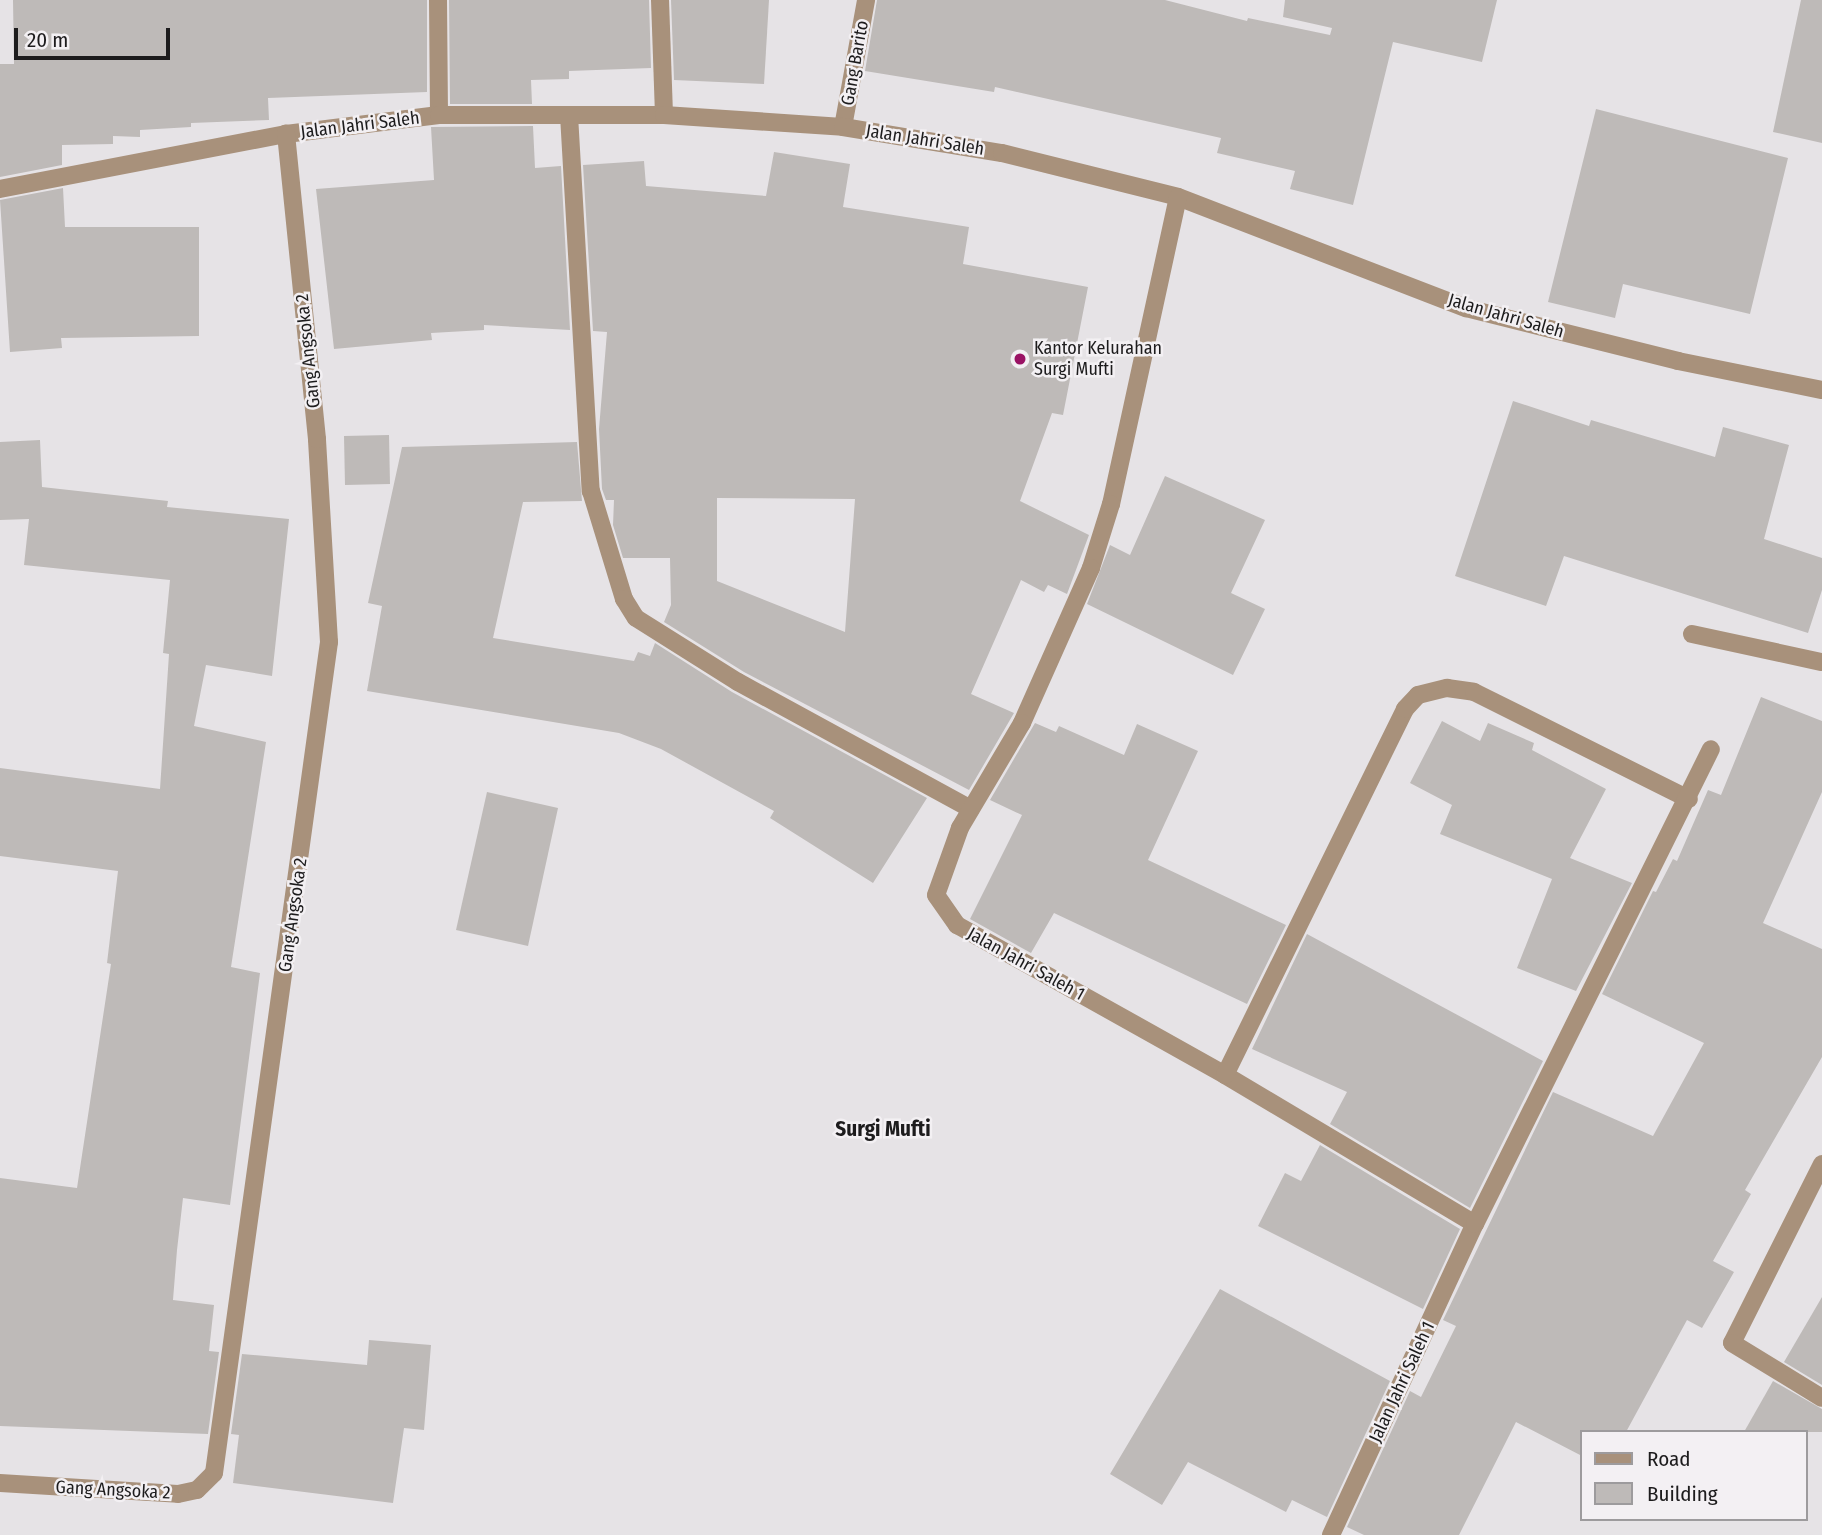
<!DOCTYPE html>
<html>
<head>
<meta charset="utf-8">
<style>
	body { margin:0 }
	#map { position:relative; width:1822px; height:1535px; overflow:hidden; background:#e6e3e6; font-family:"Fira Sans Condensed",sans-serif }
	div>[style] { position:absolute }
	.building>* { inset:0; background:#bebab8 }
	.minor>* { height:18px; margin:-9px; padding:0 9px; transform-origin:9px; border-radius:9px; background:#a8917b }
	.dots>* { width:19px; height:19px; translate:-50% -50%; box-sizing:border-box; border:4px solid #f3f0f3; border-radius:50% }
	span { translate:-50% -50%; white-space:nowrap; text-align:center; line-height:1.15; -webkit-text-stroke:5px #f3f0f3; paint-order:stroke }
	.street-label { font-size:18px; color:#1d1c1d }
	.poi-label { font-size:18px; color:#1d1c1d }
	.left { translate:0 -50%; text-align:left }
	.quarter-label { font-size:21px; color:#1d1c1d; font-weight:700 }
	.legend { position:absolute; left:1580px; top:1430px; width:228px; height:91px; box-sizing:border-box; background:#f3f0f3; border:2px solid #9d9b9d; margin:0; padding:9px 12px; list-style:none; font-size:21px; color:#1d1c1d }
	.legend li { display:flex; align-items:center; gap:14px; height:35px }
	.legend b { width:35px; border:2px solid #9d9b9d }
	.scale { position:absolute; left:14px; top:28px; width:156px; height:32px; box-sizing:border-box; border:4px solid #1d1c1d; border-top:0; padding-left:9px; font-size:21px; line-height:24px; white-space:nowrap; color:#1d1c1d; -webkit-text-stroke:5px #f3f0f3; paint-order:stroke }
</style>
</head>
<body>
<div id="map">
	<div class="building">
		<div style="clip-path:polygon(13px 0,427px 0,427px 92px,268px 98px,269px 120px,191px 123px,191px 127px,140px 130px,140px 137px,113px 136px,113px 144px,62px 145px,62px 165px,0 177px,0 64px,14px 64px)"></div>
		<div style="clip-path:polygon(449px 0,649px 0,651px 68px,569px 71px,569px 79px,531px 80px,532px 104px,450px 104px)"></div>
		<div style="clip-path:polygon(671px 0,769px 0,764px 84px,674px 80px)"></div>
		<div style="clip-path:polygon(877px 0,1165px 0,1247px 21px,1248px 18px,1330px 35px,1332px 28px,1283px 17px,1285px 0,1497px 0,1482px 62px,1393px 42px,1353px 205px,1290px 189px,1295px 171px,1217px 153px,1221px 138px,995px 87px,994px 92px,865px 71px)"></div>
		<div style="clip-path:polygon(1801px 0,1822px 0,1822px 143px,1773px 132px)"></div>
		<div style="clip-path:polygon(1596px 109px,1788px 158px,1750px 314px,1623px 284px,1615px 318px,1548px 302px)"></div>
		<div style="clip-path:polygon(533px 126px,535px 168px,561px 166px,570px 330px,484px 325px,484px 330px,431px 333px,432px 340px,334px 349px,316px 189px,434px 180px,431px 127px)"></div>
		<div style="clip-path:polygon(evenodd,774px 152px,850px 164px,843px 207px,969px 227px,963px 264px,1088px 287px,1063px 415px,1052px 413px,1020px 501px,1089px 535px,1067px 594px,1048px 585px,1044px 592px,1021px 580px,971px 694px,1014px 713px,969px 790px,744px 672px,664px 622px,671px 605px,670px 558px,623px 558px,613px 525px,614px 500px,606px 500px,602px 489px,599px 429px,607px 332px,593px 331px,583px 165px,644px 161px,646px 186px,766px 196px,774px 152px,717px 498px,855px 499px,845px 632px,717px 581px,717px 498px)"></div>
		<div style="clip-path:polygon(63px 188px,65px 227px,199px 227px,199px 336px,61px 338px,62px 348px,10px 352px,0 200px)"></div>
		<div style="clip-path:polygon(1513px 401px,1589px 426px,1591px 420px,1715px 457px,1723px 427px,1789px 445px,1764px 539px,1822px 558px,1822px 590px,1808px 633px,1564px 556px,1546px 606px,1455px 576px)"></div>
		<div style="clip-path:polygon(389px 435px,390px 484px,345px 485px,344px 436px)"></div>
		<div style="clip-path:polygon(40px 440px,42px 487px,168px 501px,167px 507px,289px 519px,272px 676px,206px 665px,194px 726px,266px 742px,231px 967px,260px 973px,230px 1205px,183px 1198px,177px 1250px,173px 1300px,214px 1305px,209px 1351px,219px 1352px,208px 1434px,0 1426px,0 1178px,77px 1188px,111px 964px,107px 963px,118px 871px,0 856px,0 768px,160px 789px,169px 654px,163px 653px,170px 580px,24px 565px,29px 519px,0 520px,0 442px)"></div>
		<div style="clip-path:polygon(577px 442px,582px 501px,523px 502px,493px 638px,634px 661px,638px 652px,650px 656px,655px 643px,732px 692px,927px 798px,873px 883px,770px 818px,774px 811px,661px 749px,619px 733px,367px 691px,382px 606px,368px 603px,402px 447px)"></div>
		<div style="clip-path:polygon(1165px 476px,1265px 520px,1231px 593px,1265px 609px,1233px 675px,1087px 604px,1110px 545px,1130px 555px)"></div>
		<div style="clip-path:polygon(1761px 697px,1822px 721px,1822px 792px,1763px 923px,1822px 949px,1822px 1057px,1745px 1190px,1751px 1194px,1713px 1261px,1734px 1272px,1702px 1328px,1687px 1320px,1626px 1432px,1582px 1432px,1582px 1456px,1516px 1422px,1459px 1535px,1364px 1535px,1347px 1527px,1410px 1391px,1421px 1397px,1456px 1326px,1443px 1320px,1553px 1092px,1653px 1136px,1704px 1043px,1602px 994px,1653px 891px,1656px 892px,1673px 859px,1677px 861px,1708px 790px,1721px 795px)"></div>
		<div style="clip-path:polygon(1442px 721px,1480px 741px,1488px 723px,1534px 743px,1532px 750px,1606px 789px,1570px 858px,1632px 883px,1576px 991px,1517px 968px,1552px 879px,1440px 834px,1452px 805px,1410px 783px)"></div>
		<div style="clip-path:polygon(1035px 723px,1056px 732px,1059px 726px,1124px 755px,1137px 724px,1198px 751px,1148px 860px,1286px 925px,1247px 1004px,1054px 913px,1031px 953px,970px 919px,1022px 815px,990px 800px)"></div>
		<div style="clip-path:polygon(487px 792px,558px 808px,528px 946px,456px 930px)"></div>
		<div style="clip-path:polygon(1307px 934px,1543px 1061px,1470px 1208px,1330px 1124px,1347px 1092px,1252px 1049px)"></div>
		<div style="clip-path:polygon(1320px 1145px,1460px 1229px,1423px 1309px,1258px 1226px,1285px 1173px,1301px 1181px)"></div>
		<div style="clip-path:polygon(1220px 1289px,1390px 1381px,1327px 1517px,1292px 1500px,1286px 1512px,1188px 1462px,1162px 1505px,1110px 1474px)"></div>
		<div style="clip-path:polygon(1822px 1297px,1822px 1385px,1784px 1362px)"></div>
		<div style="clip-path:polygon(369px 1340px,431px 1345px,424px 1430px,404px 1428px,393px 1503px,233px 1483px,239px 1435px,231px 1434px,242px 1354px,367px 1365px)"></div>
		<div style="clip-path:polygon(1773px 1381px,1822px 1409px,1822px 1432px,1744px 1432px)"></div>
	</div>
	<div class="minor">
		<div style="left:438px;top:0;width:115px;rotate:89.5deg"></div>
		<div style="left:660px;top:0;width:115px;rotate:88deg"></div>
		<div style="left:569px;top:115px;width:377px;rotate:86.7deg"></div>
		<div style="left:591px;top:491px;width:113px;rotate:73deg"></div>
		<div style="left:624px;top:599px;width:22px;rotate:58deg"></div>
		<div style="left:636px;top:618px;width:120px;rotate:32.1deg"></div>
		<div style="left:738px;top:682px;width:265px;rotate:28.6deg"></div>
		<div style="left:843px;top:127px;width:129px;rotate:-79.7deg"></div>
		<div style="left:0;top:189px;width:291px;rotate:-10.9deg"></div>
		<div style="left:286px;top:134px;width:154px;rotate:-7.1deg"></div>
		<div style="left:439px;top:115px;width:225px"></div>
		<div style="left:664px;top:115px;width:179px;rotate:3.8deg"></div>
		<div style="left:843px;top:127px;width:161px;rotate:9.3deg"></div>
		<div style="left:1002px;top:153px;width:181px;rotate:14deg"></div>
		<div style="left:1178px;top:197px;width:309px;rotate:21.1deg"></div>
		<div style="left:1466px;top:308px;width:219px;rotate:14deg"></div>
		<div style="left:1678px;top:361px;width:147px;rotate:11.4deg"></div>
		<div style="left:1178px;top:197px;width:314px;rotate:102.3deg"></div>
		<div style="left:1111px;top:504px;width:67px;rotate:107.4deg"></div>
		<div style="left:1091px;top:568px;width:170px;rotate:114deg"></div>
		<div style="left:1022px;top:723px;width:122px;rotate:120.6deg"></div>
		<div style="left:960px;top:828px;width:71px;rotate:109.7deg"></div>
		<div style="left:936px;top:895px;width:37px;rotate:55deg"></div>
		<div style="left:957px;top:925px;width:307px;rotate:29.2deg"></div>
		<div style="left:1225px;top:1075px;width:291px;rotate:30.8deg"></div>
		<div style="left:1692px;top:634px;width:133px;rotate:12.2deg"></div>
		<div style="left:1225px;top:1075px;width:408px;rotate:-63.8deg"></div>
		<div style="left:1405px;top:709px;width:19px;rotate:-47deg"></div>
		<div style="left:1418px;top:695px;width:30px;rotate:-14deg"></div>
		<div style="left:1447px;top:688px;width:27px;rotate:8deg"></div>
		<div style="left:1474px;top:692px;width:240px;rotate:26.5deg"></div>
		<div style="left:1822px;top:1164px;width:200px;rotate:116.7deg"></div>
		<div style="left:1732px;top:1343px;width:105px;rotate:31.4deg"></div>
		<div style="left:0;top:1483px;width:178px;rotate:3.5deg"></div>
		<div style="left:178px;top:1494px;width:19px;rotate:-12deg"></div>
		<div style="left:197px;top:1490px;width:24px;rotate:-45deg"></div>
		<div style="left:214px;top:1473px;width:839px;rotate:-82.12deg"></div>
		<div style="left:329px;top:642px;width:203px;rotate:-93.4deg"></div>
		<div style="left:317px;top:439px;width:307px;rotate:-95.8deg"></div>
		<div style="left:1331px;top:1535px;width:343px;rotate:-65.2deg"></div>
		<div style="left:1475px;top:1224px;width:530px;rotate:-63.58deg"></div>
	</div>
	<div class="dots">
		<div style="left:1020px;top:359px;background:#9a1264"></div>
	</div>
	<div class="street-label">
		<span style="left:855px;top:63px;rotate:-80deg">Gang Barito</span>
		<span style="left:360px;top:125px;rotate:-7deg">Jalan Jahri Saleh</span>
		<span style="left:925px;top:140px;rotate:9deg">Jalan Jahri Saleh</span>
		<span style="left:1506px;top:316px;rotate:16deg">Jalan Jahri Saleh</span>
		<span style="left:308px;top:351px;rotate:-96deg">Gang Angsoka 2</span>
		<span style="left:293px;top:915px;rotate:-82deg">Gang Angsoka 2</span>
		<span style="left:1026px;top:964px;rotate:29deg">Jalan Jahri Saleh 1</span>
		<span style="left:1402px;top:1382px;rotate:-65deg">Jalan Jahri Saleh 1</span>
		<span style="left:113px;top:1490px;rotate:3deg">Gang Angsoka 2</span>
	</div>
	<div class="poi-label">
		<span class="left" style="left:1034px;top:359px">Kantor Kelurahan<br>Surgi Mufti</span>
	</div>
	<div class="quarter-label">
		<span style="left:883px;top:1129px">Surgi Mufti</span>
	</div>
	<ul class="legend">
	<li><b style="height:9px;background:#a8917b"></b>Road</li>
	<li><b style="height:19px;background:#bebab8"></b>Building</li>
	</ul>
	<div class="scale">20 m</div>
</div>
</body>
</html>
